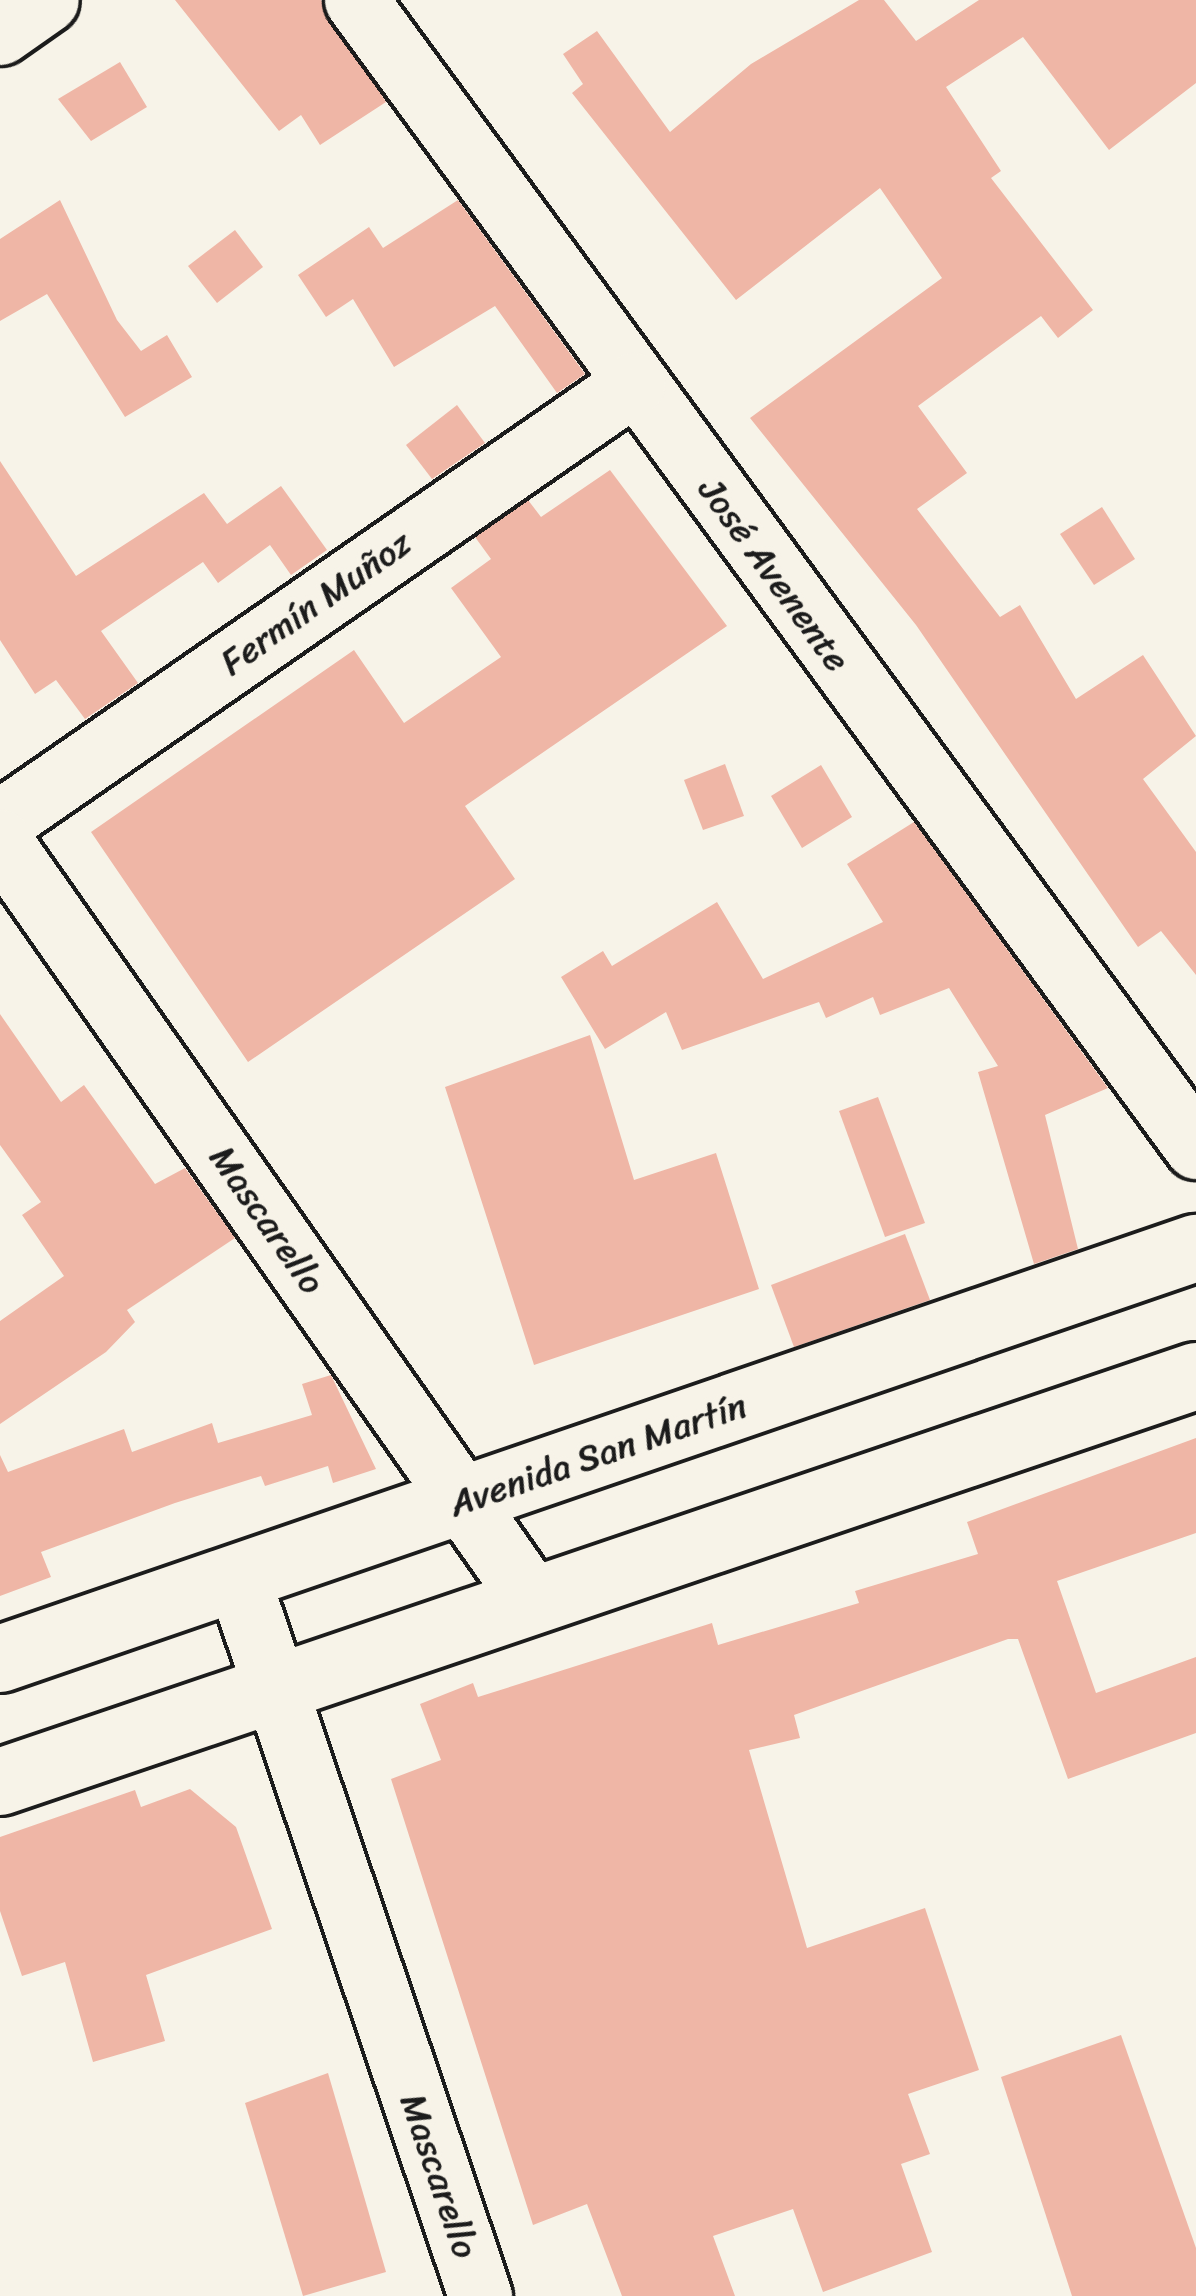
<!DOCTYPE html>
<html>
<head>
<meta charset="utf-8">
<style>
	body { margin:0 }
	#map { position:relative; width:1196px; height:2296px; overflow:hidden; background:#f7f3e8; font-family:Sriracha,sans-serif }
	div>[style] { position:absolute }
	.building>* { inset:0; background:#efb6a6 }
	.roads { filter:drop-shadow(3px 0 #1c1c1c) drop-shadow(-3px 0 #1c1c1c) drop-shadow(0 3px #1c1c1c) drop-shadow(0 -3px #1c1c1c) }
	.minor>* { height:63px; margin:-31.5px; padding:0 31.5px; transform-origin:31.5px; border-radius:31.5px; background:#f7f3e8 }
	.secondary>* { height:66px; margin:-33px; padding:0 33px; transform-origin:33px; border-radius:33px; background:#f7f3e8 }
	span { translate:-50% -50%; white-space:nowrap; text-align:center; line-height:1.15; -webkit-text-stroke:10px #f7f3e8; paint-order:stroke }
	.street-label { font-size:36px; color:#1c1c1c }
</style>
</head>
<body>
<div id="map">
	<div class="building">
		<div style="clip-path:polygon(175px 0,321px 0,386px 102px,320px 145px,301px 115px,279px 131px)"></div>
		<div style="clip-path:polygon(859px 0,884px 0,916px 41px,979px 0,1196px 0,1196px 83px,1109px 150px,1023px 37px,946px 87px,1001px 171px,991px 178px,1093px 310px,1058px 338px,1041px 316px,918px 406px,967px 473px,917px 509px,1000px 617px,1020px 605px,1076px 699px,1143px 655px,1196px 736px,1143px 779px,1196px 852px,1196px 975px,1161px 931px,1138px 947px,916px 625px,750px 418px,942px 278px,880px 188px,736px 300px,572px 93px,583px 84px,563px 54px,597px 31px,670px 132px,751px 64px)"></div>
		<div style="clip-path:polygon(120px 62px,147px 107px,91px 141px,58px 99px)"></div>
		<div style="clip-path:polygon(60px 200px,117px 320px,141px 351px,167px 335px,192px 377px,125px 417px,47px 294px,0 321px,0 239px)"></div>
		<div style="clip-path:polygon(458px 200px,585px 374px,557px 393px,495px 306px,394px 367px,353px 299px,326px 317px,298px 275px,369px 227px,383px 248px)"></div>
		<div style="clip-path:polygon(235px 230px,263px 267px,217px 303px,188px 266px)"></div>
		<div style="clip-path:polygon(457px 405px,485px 443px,432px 479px,406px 445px)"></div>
		<div style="clip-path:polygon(0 461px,76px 576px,204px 493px,227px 524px,281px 486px,327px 550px,291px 575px,270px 545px,218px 583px,203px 562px,101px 631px,138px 683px,85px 719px,56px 680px,35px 694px,0 640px)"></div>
		<div style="clip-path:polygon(610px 470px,727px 626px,465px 806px,515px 879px,248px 1062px,91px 832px,354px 650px,404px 723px,501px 657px,451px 588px,491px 559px,475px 537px,528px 500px,541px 517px)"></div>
		<div style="clip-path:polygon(1102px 507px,1135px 559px,1094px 585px,1060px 534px)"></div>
		<div style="clip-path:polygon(725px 764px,744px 816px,703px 830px,684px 780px)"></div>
		<div style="clip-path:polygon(821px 765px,852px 817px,802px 848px,771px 796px)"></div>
		<div style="clip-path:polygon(914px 822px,1108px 1088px,1045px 1115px,1078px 1249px,1034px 1264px,978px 1072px,998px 1066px,949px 988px,880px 1015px,873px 997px,826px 1018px,819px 1002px,682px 1050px,666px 1012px,605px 1049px,561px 977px,603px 951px,612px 966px,717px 902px,763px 979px,883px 922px,847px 864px)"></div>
		<div style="clip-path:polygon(0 1014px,61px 1102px,84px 1085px,155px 1184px,185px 1168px,235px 1238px,127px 1310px,135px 1322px,106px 1352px,0 1424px,0 1321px,64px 1276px,22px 1215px,41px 1202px,0 1145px)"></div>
		<div style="clip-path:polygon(590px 1035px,634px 1180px,716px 1153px,759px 1289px,534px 1365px,445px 1087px)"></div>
		<div style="clip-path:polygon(878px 1097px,925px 1223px,885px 1237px,839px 1111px)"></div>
		<div style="clip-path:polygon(905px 1234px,930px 1300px,794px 1347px,771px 1285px)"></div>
		<div style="clip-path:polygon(331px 1375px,376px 1469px,333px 1483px,328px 1466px,265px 1486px,261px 1476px,175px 1503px,41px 1552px,51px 1577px,0 1596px,0 1455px,8px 1472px,124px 1429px,132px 1452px,212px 1423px,218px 1443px,312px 1415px,302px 1384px)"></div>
		<div style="clip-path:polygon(1196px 1438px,1196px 1533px,1057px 1581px,1096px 1693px,1196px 1657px,1196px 1733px,1068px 1779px,1018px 1639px,1008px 1639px,794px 1715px,800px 1738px,749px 1750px,807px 1948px,925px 1908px,979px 2070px,908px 2094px,930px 2154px,901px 2164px,932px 2252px,823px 2292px,793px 2209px,713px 2236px,735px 2296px,622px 2296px,587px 2204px,533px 2225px,391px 1779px,441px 1760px,420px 1704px,473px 1683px,478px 1697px,712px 1623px,718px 1645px,859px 1603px,855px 1591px,978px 1554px,967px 1522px)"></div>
		<div style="clip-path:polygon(190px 1789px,236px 1827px,272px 1929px,146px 1975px,165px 2041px,93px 2062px,65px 1962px,22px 1976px,0 1911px,0 1837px,135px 1790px,141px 1807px)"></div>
		<div style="clip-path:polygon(1121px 2035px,1196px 2248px,1196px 2296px,1072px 2296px,1001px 2077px)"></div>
		<div style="clip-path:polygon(328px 2073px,386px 2272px,303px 2296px,245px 2103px)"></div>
	</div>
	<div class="roads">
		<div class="minor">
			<div style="left:356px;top:0;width:1422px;rotate:53.78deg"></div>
			<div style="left:0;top:33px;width:57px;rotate:-35.1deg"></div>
			<div style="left:0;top:822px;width:770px;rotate:-34.68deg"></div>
			<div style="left:0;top:841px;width:928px;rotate:54.96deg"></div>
			<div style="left:238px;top:1578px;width:758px;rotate:71.37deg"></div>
		</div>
		<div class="secondary">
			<div style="left:0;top:1659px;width:1265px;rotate:-18.97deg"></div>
			<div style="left:0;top:1782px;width:1263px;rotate:-18.75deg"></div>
		</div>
	</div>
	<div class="street-label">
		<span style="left:774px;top:575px;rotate:54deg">José Avenente</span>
		<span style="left:316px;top:603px;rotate:-35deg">Fermín Muñoz</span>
		<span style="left:267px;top:1220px;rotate:55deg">Mascarello</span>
		<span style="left:598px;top:1455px;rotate:-19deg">Avenida San Martín</span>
		<span style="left:439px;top:2176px;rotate:71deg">Mascarello</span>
	</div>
</div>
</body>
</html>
